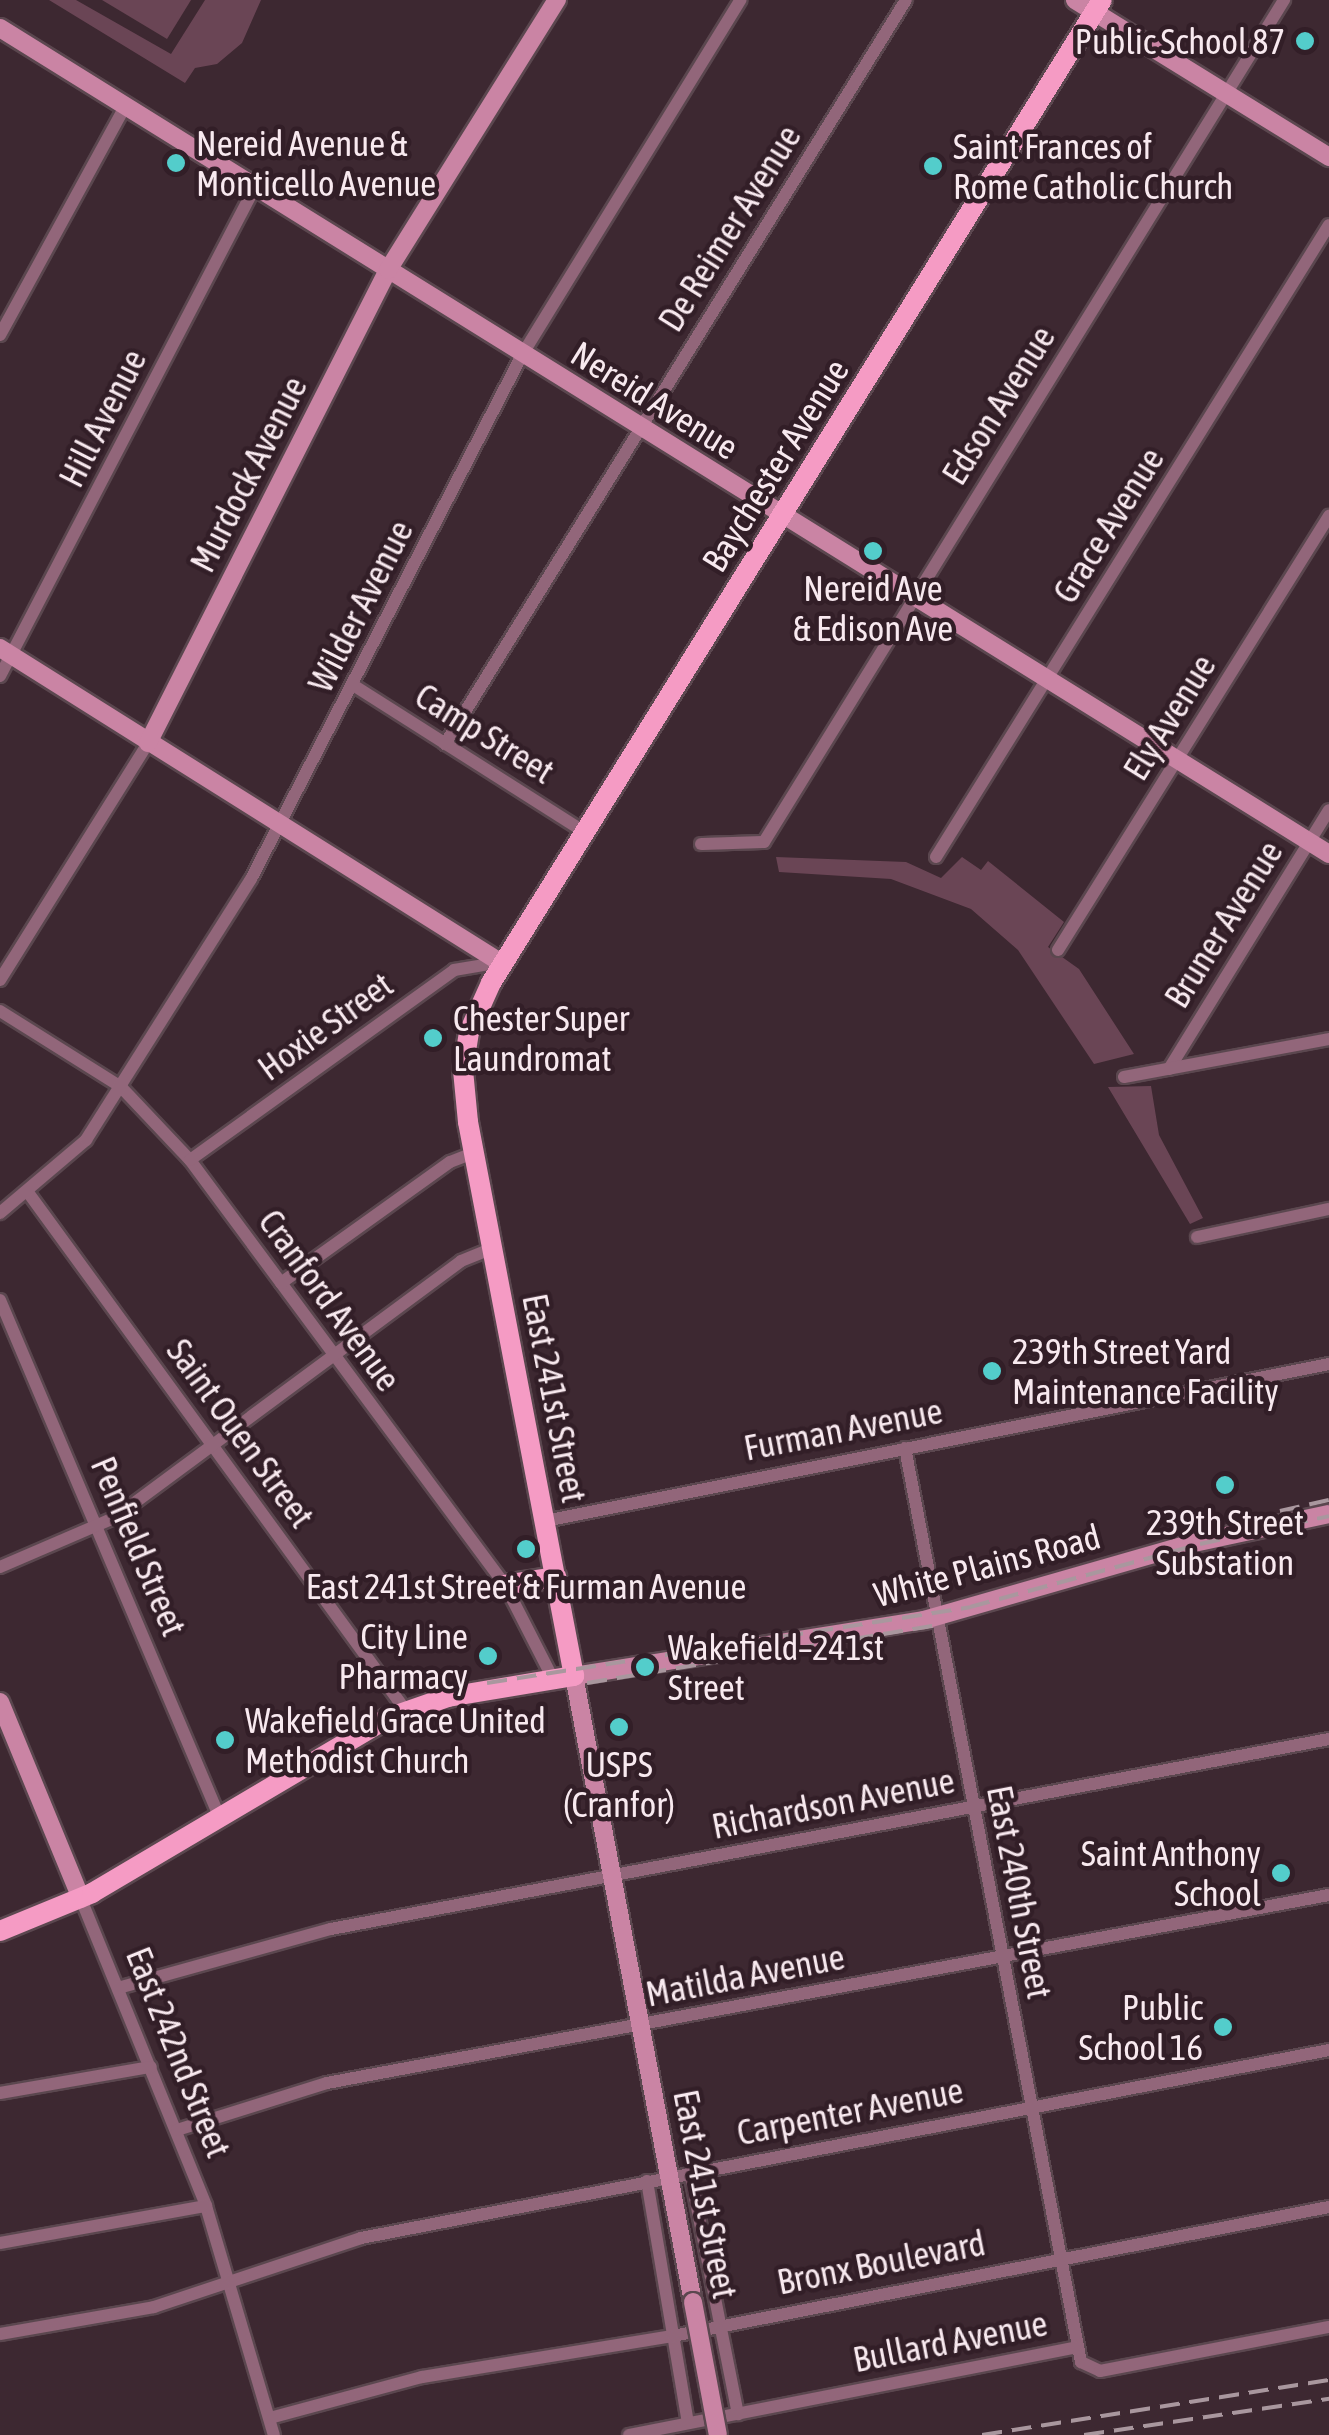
<!DOCTYPE html>
<html>
<head>
<meta charset="utf-8">
<style>
	body { margin:0 }
	#map { position:relative; width:1329px; height:2435px; overflow:hidden; background:#3d2831; font-family:"Asap Condensed",sans-serif }
	div>[style] { position:absolute }
	.green>* { inset:0; background:#6a4555 }
	.roads { filter:drop-shadow(2px 0 #5b474f) drop-shadow(-2px 0 #5b474f) drop-shadow(0 2px #5b474f) drop-shadow(0 -2px #5b474f) }
	.street>* { height:12px; margin:-6px; padding:0 6px; transform-origin:6px; border-radius:6px; background:#92667a }
	.secondary>* { height:18px; margin:-9px; padding:0 9px; transform-origin:9px; border-radius:9px; background:#ca84a4 }
	.primary>* { height:20px; margin:-10px; padding:0 10px; transform-origin:10px; border-radius:10px; background:#f59bc4 }
	.rail>* { height:4px; margin-top:-2px; transform-origin:0; background:repeating-linear-gradient(90deg,#a9979e 0 20px,transparent 0 30px) }
	.bridges { filter:drop-shadow(2px 0 #5b474f) drop-shadow(-2px 0 #5b474f) drop-shadow(0 2px #5b474f) drop-shadow(0 -2px #5b474f) }
	.secondary-bridge>* { height:18px; margin:-9px; padding:0 9px; transform-origin:9px; border-radius:9px; background:#ca84a4 }
	.dots>* { width:28px; height:28px; translate:-50% -50%; box-sizing:border-box; border:5px solid #321e27; border-radius:50% }
	span { translate:-50% -50%; white-space:nowrap; text-align:center; line-height:1.15; -webkit-text-stroke:9px #321e27; paint-order:stroke }
	.poi-label { font-size:35px; color:#f8e9ef }
	.right { translate:-100% -50%; text-align:right }
	.left { translate:0 -50%; text-align:left }
	.street-label { font-size:35px; color:#f8e9ef }
</style>
</head>
<body>
<div id="map">
	<div class="green">
		<div style="clip-path:polygon(49px 0,76px 0,171px 54px,205px 0,261px 0,242px 43px,217px 64px,195px 68px,185px 83px)"></div>
		<div style="clip-path:polygon(102px 0,191px 0,167px 39px)"></div>
		<div style="clip-path:polygon(776px 857px,906px 862px,941px 878px,962px 857px,981px 870px,988px 861px,1064px 922px,1048px 947px,1079px 969px,1134px 1054px,1094px 1064px,1018px 950px,971px 909px,891px 879px,779px 872px)"></div>
		<div style="clip-path:polygon(1151px 1086px,1159px 1135px,1203px 1218px,1190px 1224px,1108px 1087px)"></div>
	</div>
	<div class="roads">
		<div class="street">
			<div style="left:0;top:335px;width:260px;rotate:-61.3deg"></div>
			<div style="left:0;top:676px;width:551px;rotate:-62.46deg"></div>
			<div style="left:353px;top:685px;width:275px;rotate:32.4deg"></div>
			<div style="left:445px;top:744px;width:875px;rotate:-58.22deg"></div>
			<div style="left:701px;top:844px;width:63px;rotate:-1.8deg"></div>
			<div style="left:764px;top:842px;width:990px;rotate:-58.3deg"></div>
			<div style="left:936px;top:857px;width:744px;rotate:-58.13deg"></div>
			<div style="left:1058px;top:950px;width:512px;rotate:-58.02deg"></div>
			<div style="left:0;top:980px;width:279px;rotate:-58deg"></div>
			<div style="left:0;top:1011px;width:143px;rotate:32.1deg"></div>
			<div style="left:121px;top:1087px;width:100px;rotate:46.6deg"></div>
			<div style="left:190px;top:1160px;width:529px;rotate:53.46deg"></div>
			<div style="left:505px;top:1585px;width:106px;rotate:62.9deg"></div>
			<div style="left:1169px;top:1069px;width:304px;rotate:-58.3deg"></div>
			<div style="left:1124px;top:1077px;width:208px;rotate:-10.5deg"></div>
			<div style="left:190px;top:1160px;width:325px;rotate:-35.7deg"></div>
			<div style="left:454px;top:970px;width:43px;rotate:-9.5deg"></div>
			<div style="left:27px;top:1191px;width:643px;rotate:53.91deg"></div>
			<div style="left:0;top:1213px;width:113px;rotate:-40.3deg"></div>
			<div style="left:86px;top:1140px;width:309px;rotate:-57.7deg"></div>
			<div style="left:251px;top:879px;width:590px;rotate:-62.65deg"></div>
			<div style="left:522px;top:355px;width:417px;rotate:-58.4deg"></div>
			<div style="left:1197px;top:1237px;width:135px;rotate:-12deg"></div>
			<div style="left:281px;top:1283px;width:208px;rotate:-35.6deg"></div>
			<div style="left:450px;top:1162px;width:26px;rotate:-21deg"></div>
			<div style="left:0;top:1300px;width:561px;rotate:67deg"></div>
			<div style="left:905px;top:1448px;width:931px;rotate:79.1deg"></div>
			<div style="left:1081px;top:2362px;width:21px;rotate:25deg"></div>
			<div style="left:1100px;top:2371px;width:233px;rotate:-10.9deg"></div>
			<div style="left:545px;top:1521px;width:800px;rotate:-11.32deg"></div>
			<div style="left:0;top:1567px;width:124px;rotate:-23.3deg"></div>
			<div style="left:114px;top:1518px;width:432px;rotate:-36.5deg"></div>
			<div style="left:461px;top:1261px;width:35px;rotate:-22deg"></div>
			<div style="left:81px;top:1899px;width:331px;rotate:67.8deg"></div>
			<div style="left:206px;top:2206px;width:239px;rotate:73.5deg"></div>
			<div style="left:118px;top:1988px;width:221px;rotate:-15.5deg"></div>
			<div style="left:331px;top:1929px;width:1016px;rotate:-10.78deg"></div>
			<div style="left:0;top:2093px;width:153px;rotate:-9.8deg"></div>
			<div style="left:177px;top:2130px;width:157px;rotate:-17.4deg"></div>
			<div style="left:327px;top:2083px;width:1019px;rotate:-10.63deg"></div>
			<div style="left:690px;top:2172px;width:247px;rotate:78.8deg"></div>
			<div style="left:647px;top:2181px;width:245px;rotate:80.4deg"></div>
			<div style="left:0;top:2243px;width:209px;rotate:-10.2deg"></div>
			<div style="left:0;top:2334px;width:156px;rotate:-9.9deg"></div>
			<div style="left:154px;top:2307px;width:218px;rotate:-18.4deg"></div>
			<div style="left:361px;top:2238px;width:986px;rotate:-10.99deg"></div>
			<div style="left:270px;top:2418px;width:157px;rotate:-15.1deg"></div>
			<div style="left:422px;top:2377px;width:254px;rotate:-9.3deg"></div>
			<div style="left:673px;top:2336px;width:669px;rotate:-11.13deg"></div>
			<div style="left:629px;top:2435px;width:456px;rotate:-11.1deg"></div>
		</div>
		<div class="secondary">
			<div style="left:1075px;top:0;width:299px;rotate:31.7deg"></div>
			<div style="left:0;top:28px;width:1565px;rotate:31.86deg"></div>
			<div style="left:0;top:648px;width:594px;rotate:32.14deg"></div>
			<div style="left:148px;top:743px;width:530px;rotate:-63.1deg"></div>
			<div style="left:388px;top:270px;width:319px;rotate:-58deg"></div>
			<div style="left:0;top:1702px;width:213px;rotate:67.6deg"></div>
			<div style="left:693px;top:2302px;width:637px;rotate:-100.76deg"></div>
			<div style="left:574px;top:1676px;width:354px;rotate:-9.1deg"></div>
			<div style="left:924px;top:1620px;width:276px;rotate:-16deg"></div>
			<div style="left:1189px;top:1544px;width:143px;rotate:-12.1deg"></div>
		</div>
		<div class="primary">
			<div style="left:505px;top:1585px;width:52px;rotate:-8.9deg"></div>
			<div style="left:0;top:1931px;width:100px;rotate:-22.4deg"></div>
			<div style="left:92px;top:1893px;width:344px;rotate:-30.6deg"></div>
			<div style="left:388px;top:1718px;width:64px;rotate:-19.3deg"></div>
			<div style="left:448px;top:1697px;width:128px;rotate:-9.5deg"></div>
			<div style="left:574px;top:1676px;width:564px;rotate:-100.83deg"></div>
			<div style="left:468px;top:1122px;width:52px;rotate:-95.5deg"></div>
			<div style="left:463px;top:1070px;width:38px;rotate:-81deg"></div>
			<div style="left:469px;top:1032px;width:54px;rotate:-65.8deg"></div>
			<div style="left:491px;top:983px;width:1157px;rotate:-58.14deg"></div>
		</div>
	</div>
	<div class="rail">
		<div style="left:1280px;top:1511px;width:50px;rotate:-12.7deg"></div>
		<div style="left:487px;top:1683px;width:489px;rotate:-8.9deg"></div>
		<div style="left:970px;top:1607px;width:238px;rotate:-15.3deg"></div>
		<div style="left:1200px;top:1544px;width:132px;rotate:-12.2deg"></div>
		<div style="left:587px;top:1683px;width:351px;rotate:-9.4deg"></div>
		<div style="left:982px;top:2435px;width:351px;rotate:-9deg"></div>
		<div style="left:1084px;top:2435px;width:248px;rotate:-8.4deg"></div>
	</div>
	<div class="bridges">
		<div class="secondary-bridge">
			<div style="left:693px;top:2302px;width:135px;rotate:79.4deg"></div>
		</div>
	</div>
	<div class="dots">
		<div style="left:1305px;top:41px;background:#53cdcb"></div>
		<div style="left:176px;top:163px;background:#53cdcb"></div>
		<div style="left:933px;top:166px;background:#53cdcb"></div>
		<div style="left:873px;top:551px;background:#53cdcb"></div>
		<div style="left:433px;top:1038px;background:#53cdcb"></div>
		<div style="left:992px;top:1371px;background:#53cdcb"></div>
		<div style="left:1225px;top:1485px;background:#53cdcb"></div>
		<div style="left:526px;top:1549px;background:#53cdcb"></div>
		<div style="left:488px;top:1656px;background:#53cdcb"></div>
		<div style="left:645px;top:1667px;background:#53cdcb"></div>
		<div style="left:619px;top:1727px;background:#53cdcb"></div>
		<div style="left:225px;top:1740px;background:#53cdcb"></div>
		<div style="left:1281px;top:1873px;background:#53cdcb"></div>
		<div style="left:1223px;top:2027px;background:#53cdcb"></div>
	</div>
	<div class="poi-label">
		<span class="right" style="left:1285px;top:41px">Public School 87</span>
		<span class="left" style="left:196px;top:163px">Nereid Avenue &amp;<br>Monticello Avenue</span>
		<span class="left" style="left:953px;top:166px">Saint Frances of<br>Rome Catholic Church</span>
		<span style="left:873px;top:608px">Nereid Ave<br>&amp; Edison Ave</span>
		<span class="left" style="left:453px;top:1038px">Chester Super<br>Laundromat</span>
		<span class="left" style="left:1012px;top:1371px">239th Street Yard<br>Maintenance Facility</span>
		<span style="left:1225px;top:1542px">239th Street<br>Substation</span>
		<span style="left:526px;top:1586px">East 241st Street &amp; Furman Avenue</span>
		<span class="right" style="left:468px;top:1656px">City Line<br>Pharmacy</span>
		<span class="left" style="left:668px;top:1667px">Wakefield–241st<br>Street</span>
		<span class="left" style="left:245px;top:1740px">Wakefield Grace United<br>Methodist Church</span>
		<span style="left:619px;top:1784px">USPS<br>(Cranfor)</span>
		<span class="right" style="left:1261px;top:1873px">Saint Anthony<br>School</span>
		<span class="right" style="left:1203px;top:2027px">Public<br>School 16</span>
	</div>
	<div class="street-label">
		<span style="left:729px;top:228px;rotate:-58deg">De Reimer Avenue</span>
		<span style="left:655px;top:400px;rotate:32deg">Nereid Avenue</span>
		<span style="left:998px;top:405px;rotate:-58deg">Edson Avenue</span>
		<span style="left:102px;top:418px;rotate:-63deg">Hill Avenue</span>
		<span style="left:775px;top:465px;rotate:-58deg">Baychester Avenue</span>
		<span style="left:248px;top:474px;rotate:-63deg">Murdock Avenue</span>
		<span style="left:1108px;top:525px;rotate:-58deg">Grace Avenue</span>
		<span style="left:360px;top:606px;rotate:-63deg">Wilder Avenue</span>
		<span style="left:1169px;top:717px;rotate:-58deg">Ely Avenue</span>
		<span style="left:485px;top:733px;rotate:32deg">Camp Street</span>
		<span style="left:1223px;top:924px;rotate:-58deg">Bruner Avenue</span>
		<span style="left:325px;top:1026px;rotate:-36deg">Hoxie Street</span>
		<span style="left:330px;top:1300px;rotate:54deg">Cranford Avenue</span>
		<span style="left:555px;top:1398px;rotate:79deg">East 241st Street</span>
		<span style="left:843px;top:1429px;rotate:-11deg">Furman Avenue</span>
		<span style="left:241px;top:1433px;rotate:54deg">Saint Ouen Street</span>
		<span style="left:139px;top:1546px;rotate:67deg">Penfield Street</span>
		<span style="left:987px;top:1565px;rotate:-15deg">White Plains Road</span>
		<span style="left:833px;top:1803px;rotate:-11deg">Richardson Avenue</span>
		<span style="left:1020px;top:1892px;rotate:79deg">East 240th Street</span>
		<span style="left:745px;top:1975px;rotate:-11deg">Matilda Avenue</span>
		<span style="left:179px;top:2052px;rotate:68deg">East 242nd Street</span>
		<span style="left:850px;top:2111px;rotate:-11deg">Carpenter Avenue</span>
		<span style="left:706px;top:2194px;rotate:79deg">East 241st Street</span>
		<span style="left:881px;top:2262px;rotate:-11deg">Bronx Boulevard</span>
		<span style="left:950px;top:2341px;rotate:-11deg">Bullard Avenue</span>
	</div>
</div>
</body>
</html>
